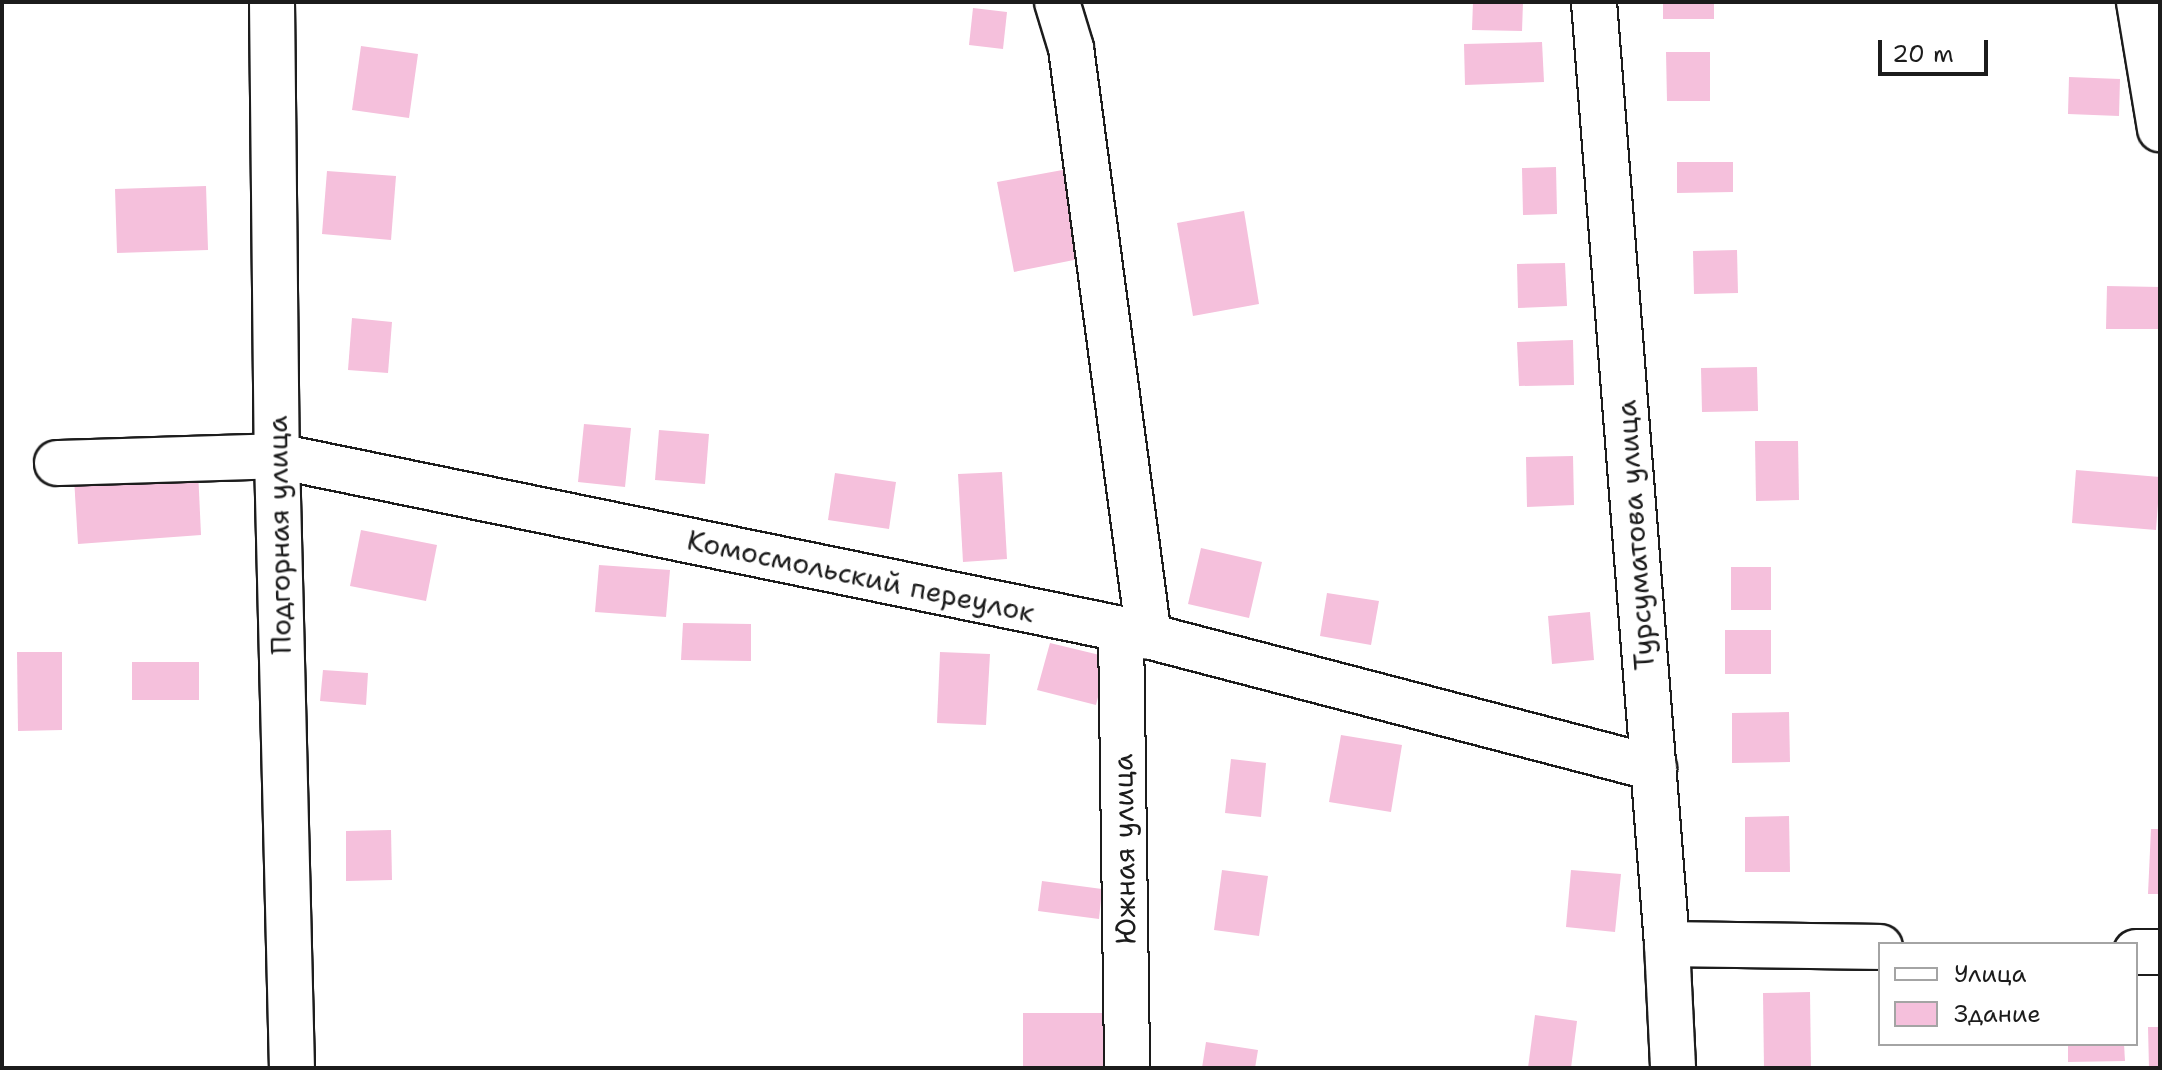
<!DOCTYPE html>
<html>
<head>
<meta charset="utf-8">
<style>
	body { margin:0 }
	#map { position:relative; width:2162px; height:1070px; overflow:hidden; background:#fff; font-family:"Shantell Sans",sans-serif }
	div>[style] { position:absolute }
	.building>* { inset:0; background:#f5c0dc }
	.roads { filter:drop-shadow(2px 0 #1c1c1c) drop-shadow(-2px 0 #1c1c1c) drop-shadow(0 2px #1c1c1c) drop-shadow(0 -2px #1c1c1c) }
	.minor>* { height:44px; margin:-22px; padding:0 22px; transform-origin:22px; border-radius:22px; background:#fff }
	span { translate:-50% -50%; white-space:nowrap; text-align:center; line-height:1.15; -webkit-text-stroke:6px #fff; paint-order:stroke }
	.street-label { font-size:28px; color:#1c1c1c }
	.frame { position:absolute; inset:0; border:4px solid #1c1c1c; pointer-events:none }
	.legend { position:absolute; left:1878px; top:942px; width:260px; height:104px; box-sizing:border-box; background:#fff; border:2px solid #a4a4a4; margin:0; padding:10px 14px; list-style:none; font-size:24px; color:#1c1c1c }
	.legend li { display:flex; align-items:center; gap:16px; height:40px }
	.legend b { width:40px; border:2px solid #a4a4a4 }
	.scale { position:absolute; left:1878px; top:40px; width:110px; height:36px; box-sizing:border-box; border:4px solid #1c1c1c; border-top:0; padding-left:10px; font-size:24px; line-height:28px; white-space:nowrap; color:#1c1c1c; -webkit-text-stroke:6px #fff; paint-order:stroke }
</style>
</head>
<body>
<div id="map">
	<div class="building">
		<div style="clip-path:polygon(1473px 2px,1523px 2px,1522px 31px,1472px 30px)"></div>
		<div style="clip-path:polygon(1663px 2px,1714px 2px,1714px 19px,1663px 19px)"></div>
		<div style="clip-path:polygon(973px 8px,1007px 12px,1003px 49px,969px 45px)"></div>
		<div style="clip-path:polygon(1542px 42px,1544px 82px,1465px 85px,1464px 44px)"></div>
		<div style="clip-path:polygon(361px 46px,418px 54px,409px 118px,352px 110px)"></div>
		<div style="clip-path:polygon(1666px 52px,1710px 52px,1710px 101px,1667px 101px)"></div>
		<div style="clip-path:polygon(2069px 77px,2120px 79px,2119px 116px,2068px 114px)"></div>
		<div style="clip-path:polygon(1677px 162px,1733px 162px,1733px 192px,1677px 193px)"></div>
		<div style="clip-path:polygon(1556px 167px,1557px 214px,1523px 215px,1522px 168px)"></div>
		<div style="clip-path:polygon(1068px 169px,1084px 258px,1014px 272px,997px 182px)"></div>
		<div style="clip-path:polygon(327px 171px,396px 176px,391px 240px,322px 234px)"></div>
		<div style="clip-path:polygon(206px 186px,208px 250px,117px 253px,115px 189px)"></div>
		<div style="clip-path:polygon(1244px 211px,1259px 304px,1193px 316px,1177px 223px)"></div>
		<div style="clip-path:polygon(1737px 250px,1738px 293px,1694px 294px,1693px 251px)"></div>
		<div style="clip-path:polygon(1565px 263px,1567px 306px,1518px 308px,1517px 264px)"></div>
		<div style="clip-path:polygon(2107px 286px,2160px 287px,2159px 329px,2106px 329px)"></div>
		<div style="clip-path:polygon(352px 318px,392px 322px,388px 373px,348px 370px)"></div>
		<div style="clip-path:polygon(1573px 340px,1574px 385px,1519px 386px,1517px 342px)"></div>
		<div style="clip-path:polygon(1757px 367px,1758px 411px,1702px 412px,1701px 368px)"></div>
		<div style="clip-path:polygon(584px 424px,631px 428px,625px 487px,578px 482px)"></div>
		<div style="clip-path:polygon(659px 430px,709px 434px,705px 484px,655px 480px)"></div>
		<div style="clip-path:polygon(1755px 441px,1798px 441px,1799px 500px,1756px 501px)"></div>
		<div style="clip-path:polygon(1573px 456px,1574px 505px,1527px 507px,1526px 457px)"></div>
		<div style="clip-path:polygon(198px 470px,201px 535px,78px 544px,74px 478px)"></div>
		<div style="clip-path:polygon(2076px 470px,2160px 477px,2156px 530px,2072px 523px)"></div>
		<div style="clip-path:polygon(1002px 472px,1007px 559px,963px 562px,958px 474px)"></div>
		<div style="clip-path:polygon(835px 473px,896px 482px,889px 529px,828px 520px)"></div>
		<div style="clip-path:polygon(361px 530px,437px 545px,426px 601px,350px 586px)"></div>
		<div style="clip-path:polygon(1201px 548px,1262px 562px,1249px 618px,1188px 604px)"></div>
		<div style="clip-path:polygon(599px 565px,670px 570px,666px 617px,595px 612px)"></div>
		<div style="clip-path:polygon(1731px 567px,1771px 567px,1771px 610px,1731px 610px)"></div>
		<div style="clip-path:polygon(1327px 593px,1379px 601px,1371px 645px,1320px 636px)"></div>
		<div style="clip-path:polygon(1590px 612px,1594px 660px,1552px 664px,1548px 616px)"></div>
		<div style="clip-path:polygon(683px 623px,751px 624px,751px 661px,681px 660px)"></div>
		<div style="clip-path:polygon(1725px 630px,1771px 630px,1771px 674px,1725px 674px)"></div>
		<div style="clip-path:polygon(1050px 643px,1108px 657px,1096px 705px,1037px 690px)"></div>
		<div style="clip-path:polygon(17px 652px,62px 652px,62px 730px,18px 731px)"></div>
		<div style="clip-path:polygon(940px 652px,990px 654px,986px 725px,937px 723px)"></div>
		<div style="clip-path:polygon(132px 662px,199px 662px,199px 700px,132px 700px)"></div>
		<div style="clip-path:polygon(323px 670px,368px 673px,366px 705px,320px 701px)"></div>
		<div style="clip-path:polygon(1789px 712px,1790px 762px,1732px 763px,1732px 713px)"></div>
		<div style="clip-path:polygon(1341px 735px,1402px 745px,1391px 812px,1329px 802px)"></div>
		<div style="clip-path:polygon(1231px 759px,1266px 763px,1261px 817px,1225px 813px)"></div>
		<div style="clip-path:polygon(1789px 816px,1790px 872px,1745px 872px,1745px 817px)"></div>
		<div style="clip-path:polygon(2151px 829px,2160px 829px,2160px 894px,2148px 894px)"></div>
		<div style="clip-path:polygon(391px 830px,392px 880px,346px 881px,346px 831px)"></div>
		<div style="clip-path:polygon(1222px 870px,1268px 876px,1259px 936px,1214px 930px)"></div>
		<div style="clip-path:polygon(1571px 870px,1621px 874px,1615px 932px,1566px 927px)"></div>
		<div style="clip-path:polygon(1042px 881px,1102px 889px,1099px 919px,1038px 911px)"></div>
		<div style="clip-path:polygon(1810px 992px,1811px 1068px,1764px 1068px,1763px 993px)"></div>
		<div style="clip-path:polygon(1023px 1013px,1104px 1013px,1104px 1068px,1023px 1068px)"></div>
		<div style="clip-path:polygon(1535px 1015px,1577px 1021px,1571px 1068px,1528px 1068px)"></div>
		<div style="clip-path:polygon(2148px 1027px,2160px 1027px,2160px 1068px,2149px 1068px)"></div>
		<div style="clip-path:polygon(1206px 1042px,1258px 1050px,1255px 1068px,1202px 1068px)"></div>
		<div style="clip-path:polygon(2068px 1044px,2124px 1044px,2125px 1061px,2068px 1062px)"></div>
	</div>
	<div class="roads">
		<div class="minor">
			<div style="left:272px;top:2px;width:454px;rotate:89.4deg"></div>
			<div style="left:277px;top:456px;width:612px;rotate:88.6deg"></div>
			<div style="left:1057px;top:2px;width:48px;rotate:73.1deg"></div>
			<div style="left:1071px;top:48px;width:594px;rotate:82.46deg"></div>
			<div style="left:1594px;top:2px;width:945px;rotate:85.57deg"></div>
			<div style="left:1667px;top:944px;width:124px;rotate:87.2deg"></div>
			<div style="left:2139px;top:2px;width:129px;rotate:80.6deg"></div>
			<div style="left:57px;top:463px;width:220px;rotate:-1.8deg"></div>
			<div style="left:277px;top:456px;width:862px;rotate:11.58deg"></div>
			<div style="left:1121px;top:629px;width:551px;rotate:14.62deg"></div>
			<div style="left:1121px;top:629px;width:439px;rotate:89.2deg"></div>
			<div style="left:1667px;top:944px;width:213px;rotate:0.8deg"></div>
			<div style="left:2136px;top:952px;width:24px"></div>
		</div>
	</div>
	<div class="street-label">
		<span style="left:279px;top:535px;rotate:-91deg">Подгорная улица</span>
		<span style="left:1635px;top:535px;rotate:-94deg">Турсуматова улица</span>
		<span style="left:861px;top:576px;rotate:12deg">Комосмольский переулок</span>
		<span style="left:1124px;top:849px;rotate:-91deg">Южная улица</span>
	</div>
	<div class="frame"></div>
	<ul class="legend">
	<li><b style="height:10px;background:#fff"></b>Улица</li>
	<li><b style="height:22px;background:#f5c0dc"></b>Здание</li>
	</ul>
	<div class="scale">20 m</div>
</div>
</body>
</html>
